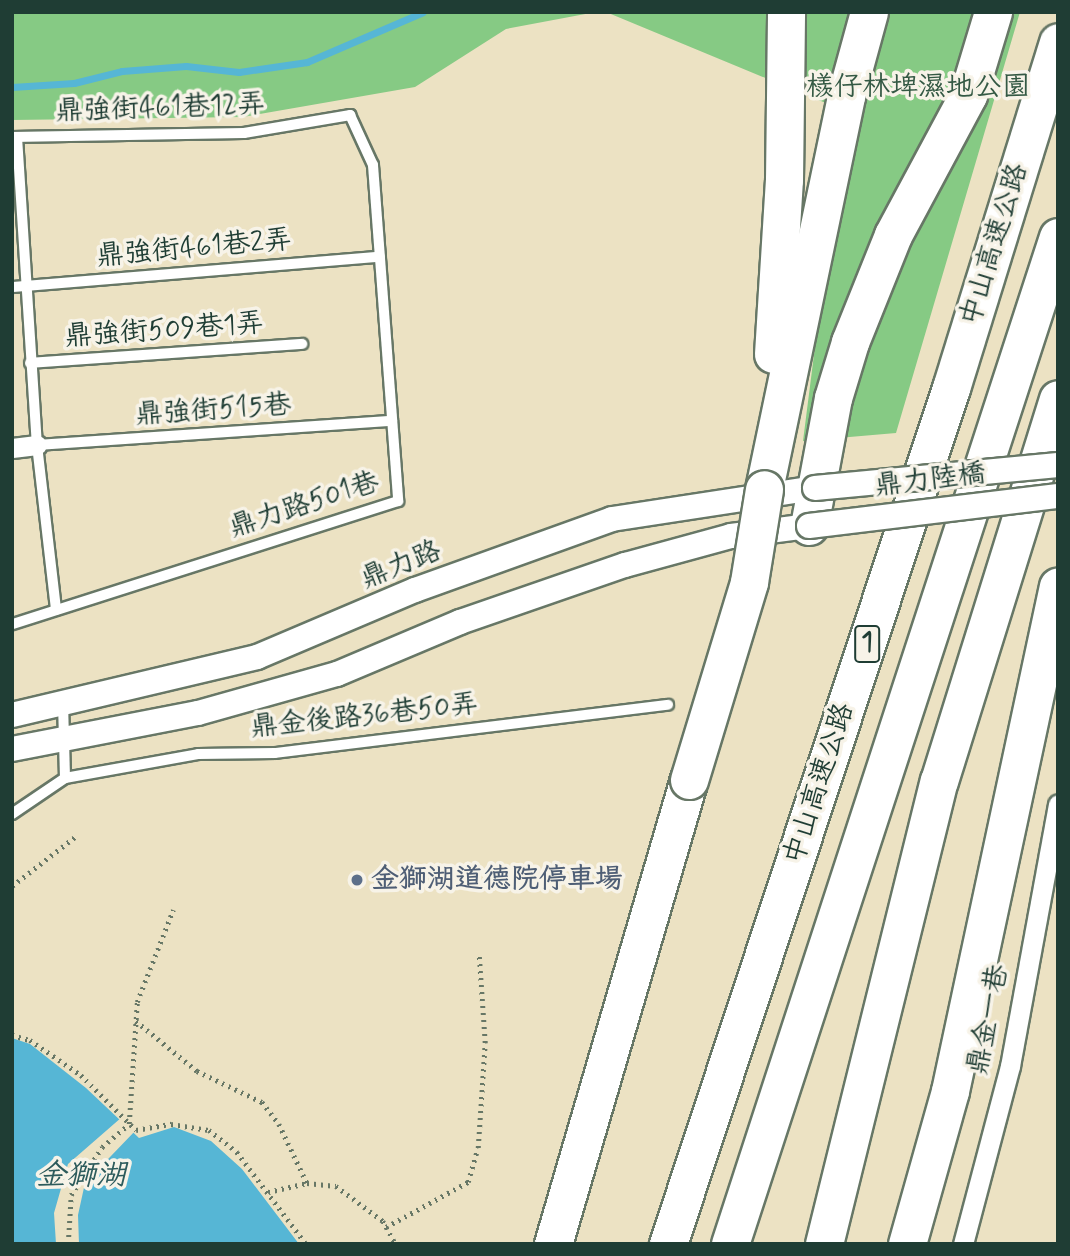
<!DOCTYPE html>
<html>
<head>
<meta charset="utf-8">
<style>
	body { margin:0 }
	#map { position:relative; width:1070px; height:1256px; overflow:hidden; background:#ece2c3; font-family:Mynerve,"LXGW WenKai TC",sans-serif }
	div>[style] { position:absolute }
	.green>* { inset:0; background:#86ca84 }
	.water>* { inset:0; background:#56b6d5 }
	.pier>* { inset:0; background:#ece2c3 }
	.stream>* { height:7px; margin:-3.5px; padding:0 3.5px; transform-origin:3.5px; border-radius:3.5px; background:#56b6d5 }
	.path>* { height:4.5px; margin-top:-2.25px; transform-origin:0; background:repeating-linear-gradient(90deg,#677766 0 2px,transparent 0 7px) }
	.roads { filter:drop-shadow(2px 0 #677766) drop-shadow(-2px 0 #677766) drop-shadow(0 2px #677766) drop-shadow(0 -2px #677766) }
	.service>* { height:10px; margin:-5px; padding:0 5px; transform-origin:5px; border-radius:5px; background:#fff }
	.minor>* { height:19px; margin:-9.5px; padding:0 9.5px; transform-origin:9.5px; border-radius:9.5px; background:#fff }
	.tertiary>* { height:24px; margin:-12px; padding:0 12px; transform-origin:12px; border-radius:12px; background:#fff }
	.motorway>* { height:37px; margin:-18.5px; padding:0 18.5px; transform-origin:18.5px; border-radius:18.5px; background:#fff }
	.bridges { filter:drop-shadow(2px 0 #677766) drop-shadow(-2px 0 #677766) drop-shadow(0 2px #677766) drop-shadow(0 -2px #677766) }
	.tertiary-bridge>* { height:24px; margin:-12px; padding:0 12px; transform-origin:12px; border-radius:12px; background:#fff }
	.motorway-bridge>* { height:37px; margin:-18.5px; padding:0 18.5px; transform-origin:18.5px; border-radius:18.5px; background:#fff }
	.dots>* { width:19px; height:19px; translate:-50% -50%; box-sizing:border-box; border:4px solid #f7f3e8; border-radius:50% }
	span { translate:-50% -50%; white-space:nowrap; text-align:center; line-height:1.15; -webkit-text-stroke:7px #f7f3e8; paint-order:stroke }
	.shield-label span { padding:2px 5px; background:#f7f3e8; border:2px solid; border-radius:5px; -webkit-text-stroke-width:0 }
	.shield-label { font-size:26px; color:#1f3d34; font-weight:700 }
	.park-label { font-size:28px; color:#345944 }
	.street-label { font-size:28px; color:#1f3d34 }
	.service-label { font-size:28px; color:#4e5e75; font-weight:700 }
	.left { translate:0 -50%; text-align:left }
	.water-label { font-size:30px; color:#2d5b5c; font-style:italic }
	.frame { position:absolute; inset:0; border:14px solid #1f3d34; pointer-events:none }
</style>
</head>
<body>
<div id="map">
	<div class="green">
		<div style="clip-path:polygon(12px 12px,596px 12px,506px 29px,415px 87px,243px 117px,12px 120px)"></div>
		<div style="clip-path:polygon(606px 12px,1020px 12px,896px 433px,803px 441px,845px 111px)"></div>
	</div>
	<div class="water">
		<div style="clip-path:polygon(12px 1038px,30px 1044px,86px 1088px,139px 1138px,174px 1127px,211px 1141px,242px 1169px,299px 1244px,12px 1244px)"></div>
	</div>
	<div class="pier">
		<div style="clip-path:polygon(122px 1117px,136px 1130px,85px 1183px,78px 1215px,79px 1244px,56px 1244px,54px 1213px,68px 1164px)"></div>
	</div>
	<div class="stream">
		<div style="left:12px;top:87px;width:62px;rotate:-3.7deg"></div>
		<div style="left:74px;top:83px;width:49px;rotate:-14deg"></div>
		<div style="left:122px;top:71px;width:64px;rotate:-4.5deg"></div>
		<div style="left:186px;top:66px;width:53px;rotate:6.5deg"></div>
		<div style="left:239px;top:72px;width:69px;rotate:-8.4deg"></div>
		<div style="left:307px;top:62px;width:126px;rotate:-23.3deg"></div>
	</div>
	<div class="path">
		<div style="left:12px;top:886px;width:80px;rotate:-37.9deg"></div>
		<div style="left:136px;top:1021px;width:79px;rotate:39.3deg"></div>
		<div style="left:197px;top:1071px;width:72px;rotate:25.5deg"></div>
		<div style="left:262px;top:1102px;width:28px;rotate:52deg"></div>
		<div style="left:279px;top:1124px;width:65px;rotate:64.6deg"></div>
		<div style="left:12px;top:1035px;width:19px;rotate:16deg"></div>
		<div style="left:30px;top:1040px;width:62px;rotate:34.5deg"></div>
		<div style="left:81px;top:1075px;width:78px;rotate:45deg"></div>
		<div style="left:136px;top:1130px;width:36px;rotate:-10deg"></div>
		<div style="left:171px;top:1124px;width:38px;rotate:9deg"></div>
		<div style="left:209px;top:1130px;width:36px;rotate:38deg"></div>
		<div style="left:237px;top:1152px;width:115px;rotate:53.1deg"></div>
		<div style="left:268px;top:1192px;width:40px;rotate:-13deg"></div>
		<div style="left:307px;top:1183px;width:29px;rotate:6deg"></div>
		<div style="left:336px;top:1186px;width:59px;rotate:36.7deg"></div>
		<div style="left:383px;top:1221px;width:26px;rotate:61deg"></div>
		<div style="left:386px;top:1227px;width:94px;rotate:-28.8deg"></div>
		<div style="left:468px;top:1182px;width:35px;rotate:-74deg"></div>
		<div style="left:478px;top:1148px;width:105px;rotate:-86.2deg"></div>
		<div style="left:485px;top:1043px;width:88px;rotate:-93.9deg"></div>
		<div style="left:68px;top:1244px;width:49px;rotate:-86.5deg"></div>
		<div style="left:71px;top:1195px;width:57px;rotate:-57.1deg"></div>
		<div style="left:102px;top:1147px;width:35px;rotate:-40deg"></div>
		<div style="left:129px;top:1124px;width:122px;rotate:-86.2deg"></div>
		<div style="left:137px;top:1002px;width:99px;rotate:-68.6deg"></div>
	</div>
	<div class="roads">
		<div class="service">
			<div style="left:12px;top:137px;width:232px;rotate:-1deg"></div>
			<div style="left:244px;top:133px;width:108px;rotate:-9.6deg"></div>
			<div style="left:350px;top:115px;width:55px;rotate:65.3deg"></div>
			<div style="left:373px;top:165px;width:337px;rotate:85.7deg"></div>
			<div style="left:398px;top:501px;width:405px;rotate:162.3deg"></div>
			<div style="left:17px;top:137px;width:309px;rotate:86.3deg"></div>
			<div style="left:37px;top:445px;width:166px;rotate:83.4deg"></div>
			<div style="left:12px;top:287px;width:369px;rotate:-4.7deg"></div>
			<div style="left:30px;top:363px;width:273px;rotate:-4deg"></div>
			<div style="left:37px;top:445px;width:356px;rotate:-3.9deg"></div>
			<div style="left:65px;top:778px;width:135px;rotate:-10.2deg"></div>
			<div style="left:198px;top:754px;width:77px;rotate:-0.7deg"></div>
			<div style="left:275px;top:753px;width:396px;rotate:-7deg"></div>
			<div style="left:12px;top:814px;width:64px;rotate:-34.2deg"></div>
			<div style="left:65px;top:778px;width:75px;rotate:-91.5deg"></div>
		</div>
		<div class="minor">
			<div style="left:12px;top:448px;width:25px;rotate:-7deg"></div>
			<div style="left:963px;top:1244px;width:184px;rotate:-75.2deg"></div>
			<div style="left:1010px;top:1066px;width:266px;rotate:-79.6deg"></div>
		</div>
		<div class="tertiary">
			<div style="left:12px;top:715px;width:252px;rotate:-13.3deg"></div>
			<div style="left:257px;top:657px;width:172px;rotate:-23deg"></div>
			<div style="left:415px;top:590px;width:209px;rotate:-19.8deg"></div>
			<div style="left:612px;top:519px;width:205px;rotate:-8.7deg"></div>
			<div style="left:12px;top:749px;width:189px;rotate:-11deg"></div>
			<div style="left:198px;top:713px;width:144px;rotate:-15.7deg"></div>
			<div style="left:337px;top:674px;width:134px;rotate:-22.9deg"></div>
			<div style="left:460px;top:622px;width:175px;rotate:-19.1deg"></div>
			<div style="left:625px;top:565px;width:110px;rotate:-15.3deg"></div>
			<div style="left:731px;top:536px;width:79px;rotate:-7.3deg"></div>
		</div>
		<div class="motorway">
			<div style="left:773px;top:354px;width:174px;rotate:-86.4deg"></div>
			<div style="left:784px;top:180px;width:168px;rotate:-89.3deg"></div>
			<div style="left:764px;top:489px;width:401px;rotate:-78.2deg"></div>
			<div style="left:846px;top:96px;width:87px;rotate:-74.7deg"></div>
			<div style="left:809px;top:526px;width:130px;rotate:-79.4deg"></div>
			<div style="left:833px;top:398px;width:59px;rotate:-73.1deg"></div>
			<div style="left:850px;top:342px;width:115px;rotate:-68.1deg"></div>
			<div style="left:893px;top:235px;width:159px;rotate:-61.8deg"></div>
			<div style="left:968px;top:95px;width:87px;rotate:-73.2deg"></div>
			<div style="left:553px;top:1244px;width:484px;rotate:-73.7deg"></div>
			<div style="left:668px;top:1244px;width:902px;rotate:-71.71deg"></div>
			<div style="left:951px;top:388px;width:362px;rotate:-72.8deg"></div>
			<div style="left:730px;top:1244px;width:1059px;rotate:-71.96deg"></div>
			<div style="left:824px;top:1244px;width:477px;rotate:-76.1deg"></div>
			<div style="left:939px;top:781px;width:400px;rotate:-72.7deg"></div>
			<div style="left:907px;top:1244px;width:159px;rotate:-74.3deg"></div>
			<div style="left:950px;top:1091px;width:516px;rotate:-77.93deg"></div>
		</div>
	</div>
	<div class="bridges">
		<div class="tertiary-bridge">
			<div style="left:815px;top:488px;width:244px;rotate:-5.4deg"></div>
			<div style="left:809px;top:526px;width:251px;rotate:-6.9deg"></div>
		</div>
		<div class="motorway-bridge">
			<div style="left:689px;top:780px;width:207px;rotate:-73.1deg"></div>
			<div style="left:749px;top:582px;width:94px;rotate:-80.8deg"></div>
		</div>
	</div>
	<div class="dots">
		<div style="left:357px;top:880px;background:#5c6f8a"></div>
	</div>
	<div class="shield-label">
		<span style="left:867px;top:644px">1</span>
	</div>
	<div class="park-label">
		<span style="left:918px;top:88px">檨仔林埤濕地公園</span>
	</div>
	<div class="street-label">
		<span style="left:160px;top:109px;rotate:-2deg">鼎強街461巷12弄</span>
		<span style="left:995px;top:245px;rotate:-73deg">中山高速公路</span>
		<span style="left:194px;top:249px;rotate:-5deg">鼎強街461巷2弄</span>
		<span style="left:164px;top:331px;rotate:-4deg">鼎強街509巷1弄</span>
		<span style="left:213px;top:411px;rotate:-4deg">鼎強街515巷</span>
		<span style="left:930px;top:481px;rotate:-7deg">鼎力陸橋</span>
		<span style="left:304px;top:506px;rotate:-18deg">鼎力路501巷</span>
		<span style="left:401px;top:566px;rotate:-22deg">鼎力路</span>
		<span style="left:364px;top:717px;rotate:-6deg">鼎金後路36巷50弄</span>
		<span style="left:820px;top:784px;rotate:-72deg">中山高速公路</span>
		<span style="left:989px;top:1020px;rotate:-79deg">鼎金一巷</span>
	</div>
	<div class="service-label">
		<span class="left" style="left:371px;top:880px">金獅湖道德院停車場</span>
	</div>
	<div class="water-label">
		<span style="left:81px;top:1176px">金獅湖</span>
	</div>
	<div class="frame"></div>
</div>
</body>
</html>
